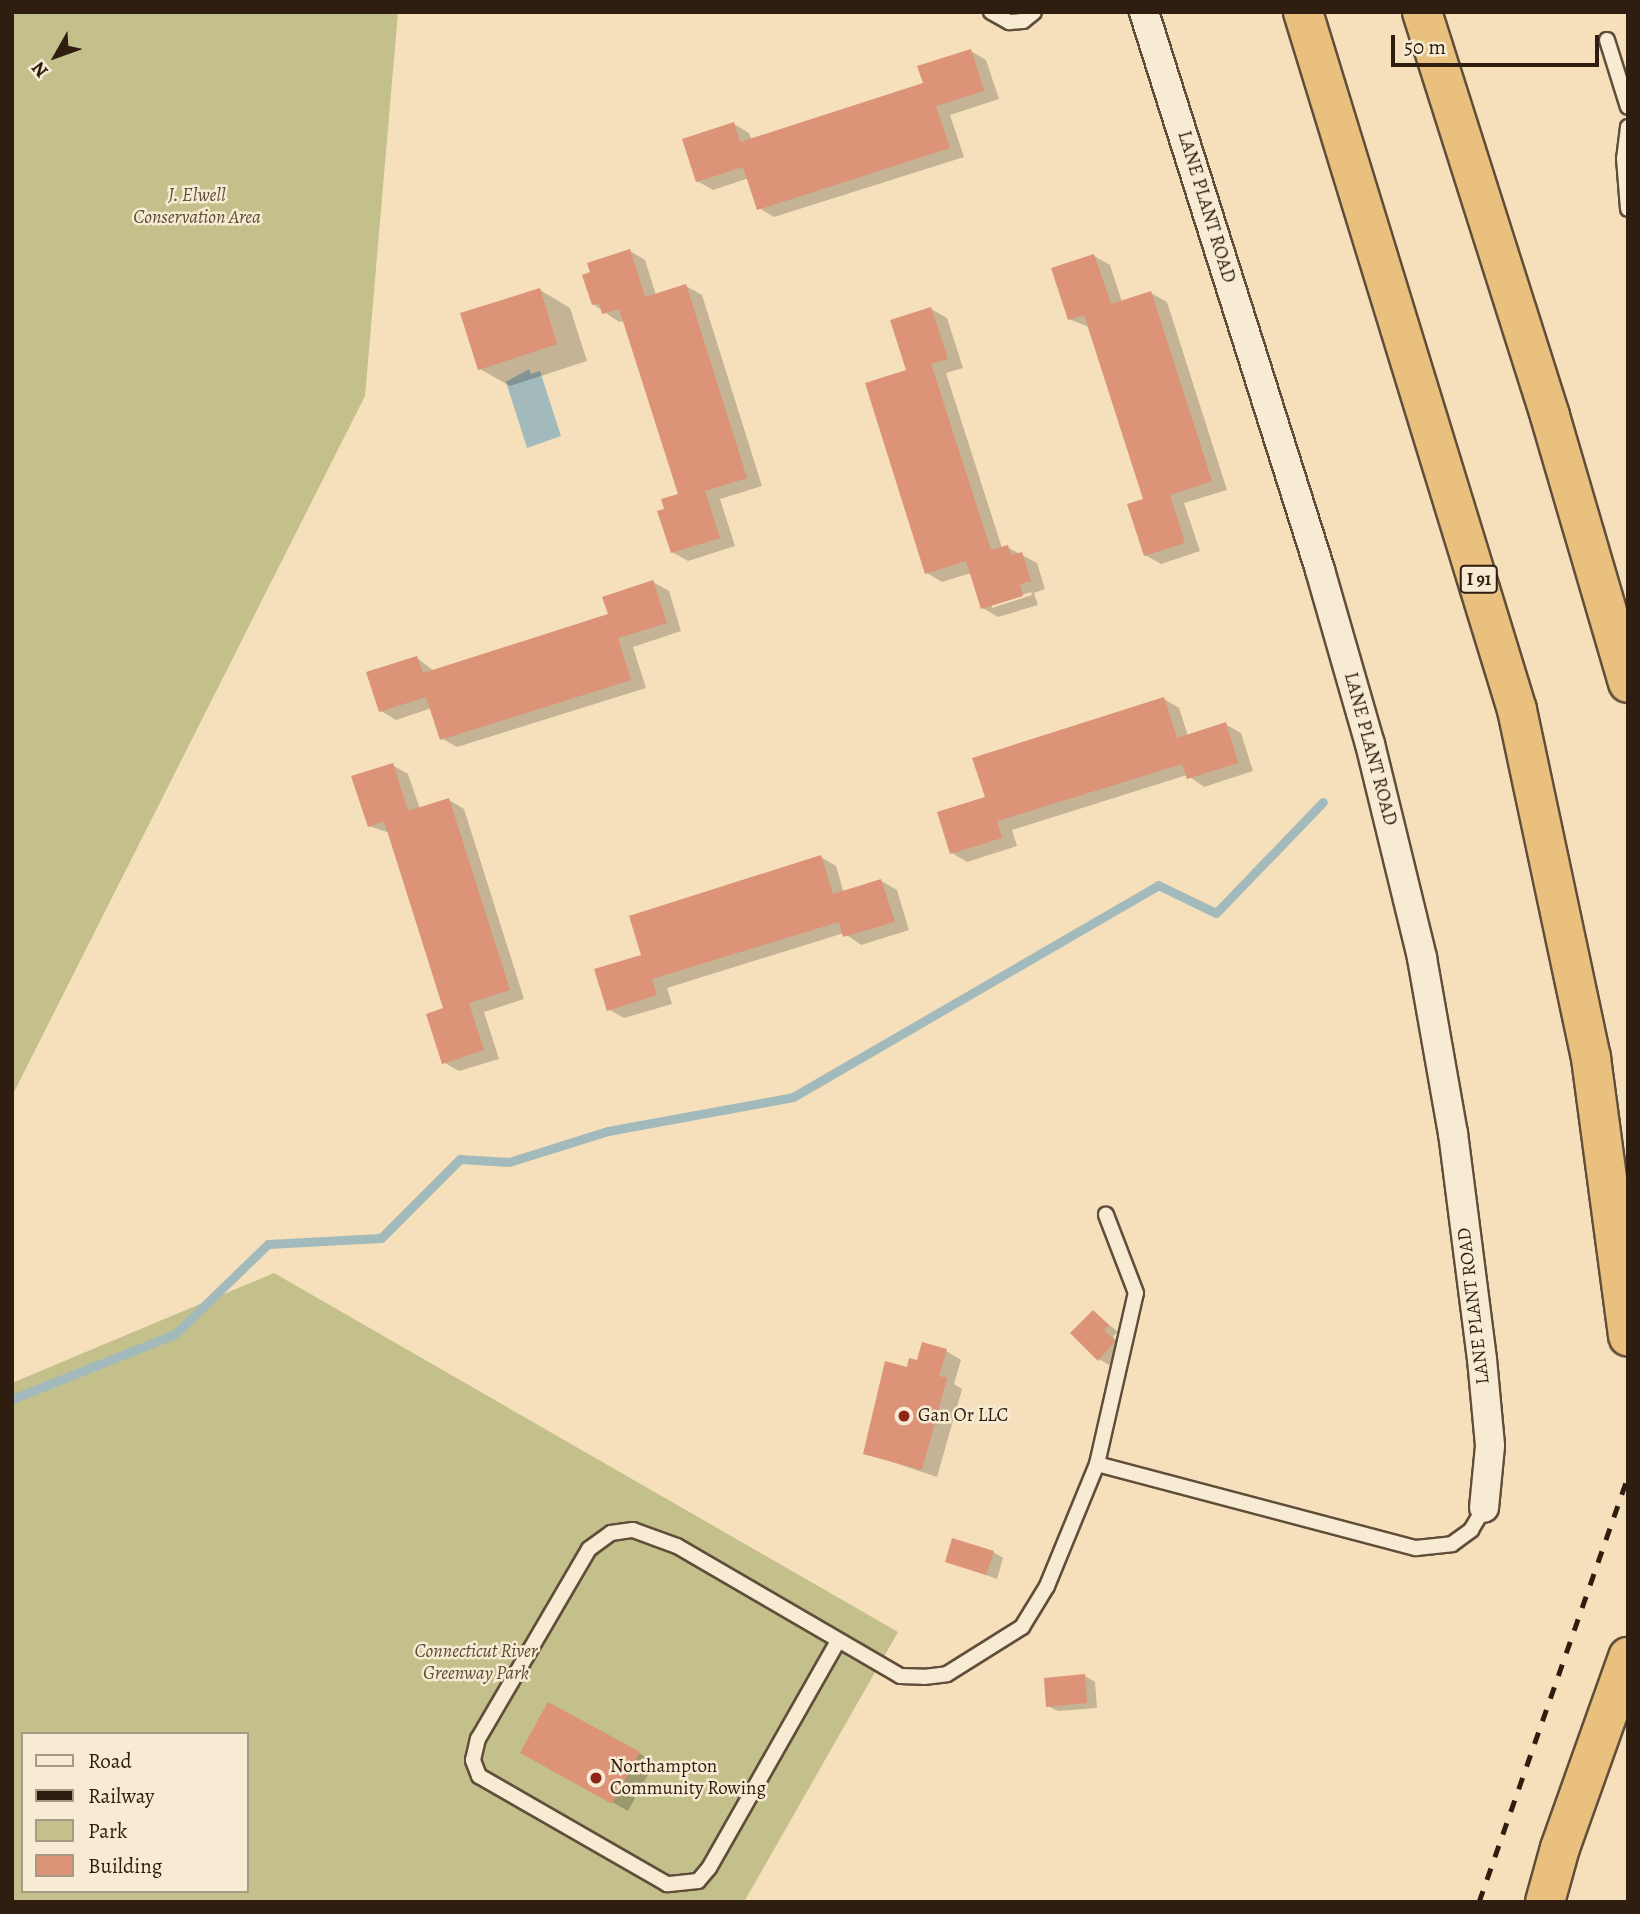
<!DOCTYPE html>
<html>
<head>
<meta charset="utf-8">
<style>
	body { margin:0 }
	#map { position:relative; width:1640px; height:1914px; overflow:hidden; background:#f5e0bb; font-family:Alegreya,serif }
	div>[style] { position:absolute }
	.green>* { inset:0; background:#c3c08b }
	.water>* { inset:0; background:#a3babc }
	.shadow>* { inset:0; background:#0003 }
	.stream>* { height:9px; margin:-4.5px; padding:0 4.5px; transform-origin:4.5px; border-radius:4.5px; background:#a3babc }
	.building>* { inset:0; background:#dc9377 }
	.roads { filter:drop-shadow(2px 0 #604e3a) drop-shadow(-2px 0 #604e3a) drop-shadow(0 2px #604e3a) drop-shadow(0 -2px #604e3a) }
	.lane>* { height:14px; margin:-7px; padding:0 7px; transform-origin:7px; border-radius:7px; background:#f8ebd3 }
	.street>* { height:28px; margin:-14px; padding:0 14px; transform-origin:14px; border-radius:14px; background:#f8ebd3 }
	.highway>* { height:38px; margin:-19px; padding:0 19px; transform-origin:19px; border-radius:19px; background:#eac07e }
	.rail>* { height:5px; margin-top:-2.5px; transform-origin:0; background:repeating-linear-gradient(90deg,#2f1d0f 0 12px,transparent 0 24px) }
	.dots>* { width:19px; height:19px; translate:-50% -50%; box-sizing:border-box; border:4px solid #f8ebd3; border-radius:50% }
	span { translate:-50% -50%; white-space:nowrap; text-align:center; line-height:1.15; -webkit-text-stroke:5px #f8ebd3; paint-order:stroke }
	.shield-label span { padding:2px 5px; background:#f8ebd3; border:2px solid; border-radius:5px; -webkit-text-stroke-width:0 }
	.shield-label { font-size:18px; color:#2f1d0f; font-weight:700 }
	.park-label { font-size:19px; color:#5b4e34; font-style:italic }
	.street-label { font-size:19px; color:#2f1d0f }
	.poi-label { font-size:19px; color:#2f1d0f }
	.left { translate:0 -50%; text-align:left }
	.frame { position:absolute; inset:0; border:14px solid #2f1d0f; pointer-events:none }
	.legend { position:absolute; left:21px; top:1732px; width:228px; height:161px; box-sizing:border-box; background:#f8ebd3; border:2px solid #a89985; margin:0; padding:9px 12px; list-style:none; font-size:21px; color:#2f1d0f }
	.legend li { display:flex; align-items:center; gap:14px; height:35px }
	.legend b { width:35px; border:2px solid #a89985 }
	.north { position:absolute; left:21px; top:21px; width:70px; height:70px; -webkit-text-stroke:5px #f8ebd3; paint-order:stroke; rotate:230deg; font-size:19px; font-weight:700; line-height:28px; text-align:center; color:#2f1d0f }
	.north::after { content:''; display:block; margin:auto; width:24px; height:32px; background:#2f1d0f; clip-path:polygon(50% 0,100% 100%,50% 72%,0 100%) }
	.scale { position:absolute; left:1391px; top:35px; width:208px; height:32px; box-sizing:border-box; border:4px solid #2f1d0f; border-top:0; padding-left:9px; font-size:21px; line-height:24px; white-space:nowrap; color:#2f1d0f; -webkit-text-stroke:5px #f8ebd3; paint-order:stroke }
</style>
</head>
<body>
<div id="map">
	<div class="green">
		<div style="clip-path:polygon(12px 12px,398px 12px,365px 396px,12px 1096px)"></div>
		<div style="clip-path:polygon(evenodd,274px 1273px,898px 1632px,744px 1902px,12px 1902px,12px 1383px,274px 1273px,23px 1734px,247px 1734px,247px 1891px,23px 1891px,23px 1734px)"></div>
	</div>
	<div class="water">
		<div style="clip-path:polygon(529px 369px,531px 374px,540px 371px,561px 436px,527px 448px,506px 382px)"></div>
	</div>
	<div class="shadow">
		<div style="clip-path:polygon(971px 51px,986px 60px,999px 99px,950px 115px,964px 157px,774px 217px,759px 208px,749px 178px,713px 190px,697px 181px,734px 124px,749px 133px,752px 140px,925px 84px)"></div>
		<div style="clip-path:polygon(630px 251px,645px 260px,656px 295px,686px 286px,702px 295px,762px 486px,720px 499px,735px 546px,688px 561px,672px 552px,666px 510px,680px 496px,625px 321px,619px 322px,593px 304px)"></div>
		<div style="clip-path:polygon(1094px 256px,1110px 265px,1122px 302px,1151px 293px,1167px 302px,1227px 490px,1184px 503px,1200px 551px,1161px 564px,1145px 555px,1145px 500px,1089px 327px,1069px 319px)"></div>
		<div style="clip-path:polygon(540px 290px,570px 308px,587px 361px,510px 386px,480px 369px)"></div>
		<div style="clip-path:polygon(evenodd,931px 309px,947px 318px,963px 368px,946px 373px,1002px 548px,1007px 547px,1037px 563px,1045px 589px,1034px 593px,1038px 605px,998px 617px,983px 608px,971px 573px,942px 582px,927px 573px,908px 371px,931px 309px,1031px 592px,1032px 595px,992px 608px,992px 604px,1031px 592px)"></div>
		<div style="clip-path:polygon(653px 582px,669px 591px,681px 631px,633px 647px,646px 688px,457px 747px,441px 738px,432px 708px,396px 720px,381px 711px,417px 658px,434px 671px,610px 616px)"></div>
		<div style="clip-path:polygon(1164px 699px,1179px 708px,1188px 736px,1225px 724px,1241px 733px,1253px 771px,1204px 787px,1187px 775px,1012px 830px,1017px 846px,967px 862px,952px 853px,987px 798px)"></div>
		<div style="clip-path:polygon(392px 765px,408px 774px,420px 809px,449px 800px,464px 809px,524px 999px,484px 1012px,499px 1059px,459px 1071px,443px 1062px,445px 1009px,390px 833px,369px 826px)"></div>
		<div style="clip-path:polygon(821px 857px,836px 866px,844px 893px,881px 881px,897px 890px,909px 930px,861px 945px,844px 933px,667px 988px,672px 1004px,624px 1018px,608px 1009px,644px 956px)"></div>
		<div style="clip-path:polygon(1094px 1312px,1118px 1332px,1113px 1336px,1123px 1351px,1109px 1365px,1099px 1359px)"></div>
		<div style="clip-path:polygon(946px 1351px,961px 1360px,954px 1384px,962px 1389px,937px 1477px,865px 1453px,908px 1369px)"></div>
		<div style="clip-path:polygon(993px 1552px,1003px 1558px,997px 1579px,947px 1561px)"></div>
		<div style="clip-path:polygon(1085px 1676px,1095px 1682px,1097px 1708px,1058px 1711px,1048px 1706px)"></div>
		<div style="clip-path:polygon(549px 1704px,655px 1762px,628px 1811px,523px 1752px)"></div>
	</div>
	<div class="stream">
		<div style="left:12px;top:1399px;width:175px;rotate:-21.7deg"></div>
		<div style="left:175px;top:1334px;width:129px;rotate:-44.1deg"></div>
		<div style="left:268px;top:1244px;width:113px;rotate:-3deg"></div>
		<div style="left:381px;top:1238px;width:112px;rotate:-45deg"></div>
		<div style="left:460px;top:1159px;width:49px;rotate:3.5deg"></div>
		<div style="left:509px;top:1162px;width:104px;rotate:-17.4deg"></div>
		<div style="left:608px;top:1131px;width:188px;rotate:-10.4deg"></div>
		<div style="left:793px;top:1097px;width:422px;rotate:-30.1deg"></div>
		<div style="left:1158px;top:885px;width:64px;rotate:25.8deg"></div>
		<div style="left:1216px;top:913px;width:154px;rotate:-46.1deg"></div>
	</div>
	<div class="building">
		<div style="clip-path:polygon(971px 49px,984px 91px,936px 106px,950px 148px,757px 210px,743px 167px,696px 182px,682px 139px,734px 122px,740px 142px,923px 83px,917px 66px)"></div>
		<div style="clip-path:polygon(630px 249px,645px 297px,686px 284px,747px 478px,705px 491px,720px 538px,671px 553px,657px 511px,664px 509px,661px 499px,678px 494px,619px 309px,602px 314px,599px 303px,592px 305px,582px 275px,590px 272px,587px 263px)"></div>
		<div style="clip-path:polygon(1094px 254px,1111px 304px,1151px 291px,1212px 481px,1170px 495px,1185px 543px,1144px 556px,1127px 504px,1143px 499px,1084px 315px,1068px 320px,1051px 268px)"></div>
		<div style="clip-path:polygon(540px 288px,557px 344px,478px 370px,460px 313px)"></div>
		<div style="clip-path:polygon(931px 307px,948px 359px,931px 364px,991px 550px,1008px 545px,1011px 555px,1022px 552px,1031px 581px,1020px 584px,1023px 596px,981px 609px,966px 561px,925px 574px,865px 383px,906px 370px,890px 320px)"></div>
		<div style="clip-path:polygon(653px 580px,667px 623px,618px 638px,631px 680px,440px 740px,426px 697px,379px 712px,366px 672px,417px 656px,423px 673px,608px 614px,602px 597px)"></div>
		<div style="clip-path:polygon(1164px 697px,1177px 738px,1226px 722px,1238px 763px,1187px 779px,1182px 764px,997px 821px,1002px 838px,950px 854px,937px 812px,985px 797px,972px 758px)"></div>
		<div style="clip-path:polygon(393px 763px,408px 811px,449px 798px,510px 990px,469px 1003px,484px 1050px,442px 1064px,426px 1014px,443px 1008px,384px 821px,368px 827px,351px 776px)"></div>
		<div style="clip-path:polygon(821px 855px,833px 894px,881px 879px,895px 922px,843px 937px,839px 922px,652px 979px,657px 995px,607px 1011px,594px 969px,641px 955px,629px 916px)"></div>
		<div style="clip-path:polygon(1093px 1310px,1109px 1325px,1104px 1330px,1115px 1341px,1098px 1361px,1070px 1333px)"></div>
		<div style="clip-path:polygon(922px 1342px,947px 1349px,939px 1376px,947px 1378px,922px 1470px,863px 1454px,885px 1361px,907px 1367px,909px 1358px,917px 1360px)"></div>
		<div style="clip-path:polygon(952px 1538px,994px 1551px,986px 1575px,945px 1562px)"></div>
		<div style="clip-path:polygon(1085px 1674px,1087px 1703px,1046px 1707px,1044px 1678px)"></div>
		<div style="clip-path:polygon(548px 1702px,640px 1752px,612px 1804px,520px 1753px)"></div>
	</div>
	<div class="roads">
		<div class="lane">
			<div style="left:991px;top:12px;width:21px;rotate:29deg"></div>
			<div style="left:1009px;top:22px;width:14px;rotate:-4deg"></div>
			<div style="left:1023px;top:21px;width:14px;rotate:-39deg"></div>
			<div style="left:1607px;top:40px;width:70px;rotate:72.6deg"></div>
			<div style="left:1628px;top:127px;width:31px;rotate:97deg"></div>
			<div style="left:1624px;top:158px;width:51px;rotate:85.5deg"></div>
			<div style="left:1097px;top:1464px;width:175px;rotate:-77.2deg"></div>
			<div style="left:1136px;top:1293px;width:84px;rotate:-111deg"></div>
			<div style="left:838px;top:1641px;width:261px;rotate:119.6deg"></div>
			<div style="left:709px;top:1868px;width:17px;rotate:130deg"></div>
			<div style="left:698px;top:1881px;width:31px;rotate:174deg"></div>
			<div style="left:667px;top:1884px;width:217px;rotate:-150.1deg"></div>
			<div style="left:479px;top:1776px;width:17px;rotate:-111deg"></div>
			<div style="left:473px;top:1760px;width:22px;rotate:-77deg"></div>
			<div style="left:478px;top:1739px;width:220px;rotate:-59.7deg"></div>
			<div style="left:589px;top:1549px;width:27px;rotate:-36deg"></div>
			<div style="left:611px;top:1533px;width:22px;rotate:-8deg"></div>
			<div style="left:633px;top:1530px;width:47px;rotate:20deg"></div>
			<div style="left:677px;top:1546px;width:258px;rotate:30.2deg"></div>
			<div style="left:900px;top:1676px;width:24px;rotate:2deg"></div>
			<div style="left:924px;top:1677px;width:23px;rotate:-7deg"></div>
			<div style="left:947px;top:1674px;width:89px;rotate:-32.1deg"></div>
			<div style="left:1022px;top:1627px;width:48px;rotate:-58.6deg"></div>
			<div style="left:1047px;top:1586px;width:132px;rotate:-67.7deg"></div>
			<div style="left:1097px;top:1464px;width:330px;rotate:14.8deg"></div>
			<div style="left:1416px;top:1548px;width:36px;rotate:-6deg"></div>
			<div style="left:1452px;top:1544px;width:24px;rotate:-36deg"></div>
			<div style="left:1471px;top:1530px;width:26px;rotate:-59deg"></div>
		</div>
		<div class="street">
			<div style="left:1144px;top:12px;width:585px;rotate:72.49deg"></div>
			<div style="left:1320px;top:570px;width:181px;rotate:74deg"></div>
			<div style="left:1370px;top:744px;width:220px;rotate:76.3deg"></div>
			<div style="left:1422px;top:958px;width:178px;rotate:80deg"></div>
			<div style="left:1453px;top:1133px;width:228px;rotate:82.7deg"></div>
			<div style="left:1482px;top:1359px;width:87px;rotate:84.7deg"></div>
			<div style="left:1490px;top:1446px;width:62px;rotate:95.5deg"></div>
		</div>
		<div class="highway">
			<div style="left:1303px;top:12px;width:730px;rotate:72.95deg"></div>
			<div style="left:1517px;top:710px;width:356px;rotate:78deg"></div>
			<div style="left:1591px;top:1058px;width:281px;rotate:82.4deg"></div>
			<div style="left:1422px;top:12px;width:424px;rotate:72.4deg"></div>
			<div style="left:1550px;top:416px;width:278px;rotate:73.7deg"></div>
			<div style="left:1545px;top:1902px;width:56px;rotate:-74.5deg"></div>
			<div style="left:1560px;top:1848px;width:203px;rotate:-70.4deg"></div>
		</div>
	</div>
	<div class="rail">
		<div style="left:1479px;top:1902px;width:450px;rotate:-70.7deg"></div>
	</div>
	<div class="dots">
		<div style="left:904px;top:1416px;background:#8f2418"></div>
		<div style="left:596px;top:1778px;background:#8f2418"></div>
	</div>
	<div class="shield-label">
		<span style="left:1479px;top:579px">I 91</span>
	</div>
	<div class="park-label">
		<span style="left:197px;top:207px">J. Elwell<br>Conservation Area</span>
		<span style="left:476px;top:1663px">Connecticut River<br>Greenway Park</span>
	</div>
	<div class="street-label">
		<span style="left:1206px;top:207px;rotate:73deg">LANE PLANT ROAD</span>
		<span style="left:1370px;top:749px;rotate:75deg">LANE PLANT ROAD</span>
		<span style="left:1474px;top:1306px;rotate:-97deg">LANE PLANT ROAD</span>
	</div>
	<div class="poi-label">
		<span class="left" style="left:918px;top:1416px">Gan Or LLC</span>
		<span class="left" style="left:610px;top:1778px">Northampton<br>Community Rowing</span>
	</div>
	<div class="frame"></div>
	<ul class="legend">
	<li><b style="height:9px;background:#f8ebd3"></b>Road</li>
	<li><b style="height:9px;background:#2f1d0f"></b>Railway</li>
	<li><b style="height:19px;background:#c3c08b"></b>Park</li>
	<li><b style="height:19px;background:#dc9377"></b>Building</li>
	</ul>
	<div class="north">N</div>
	<div class="scale">50 m</div>
</div>
</body>
</html>
